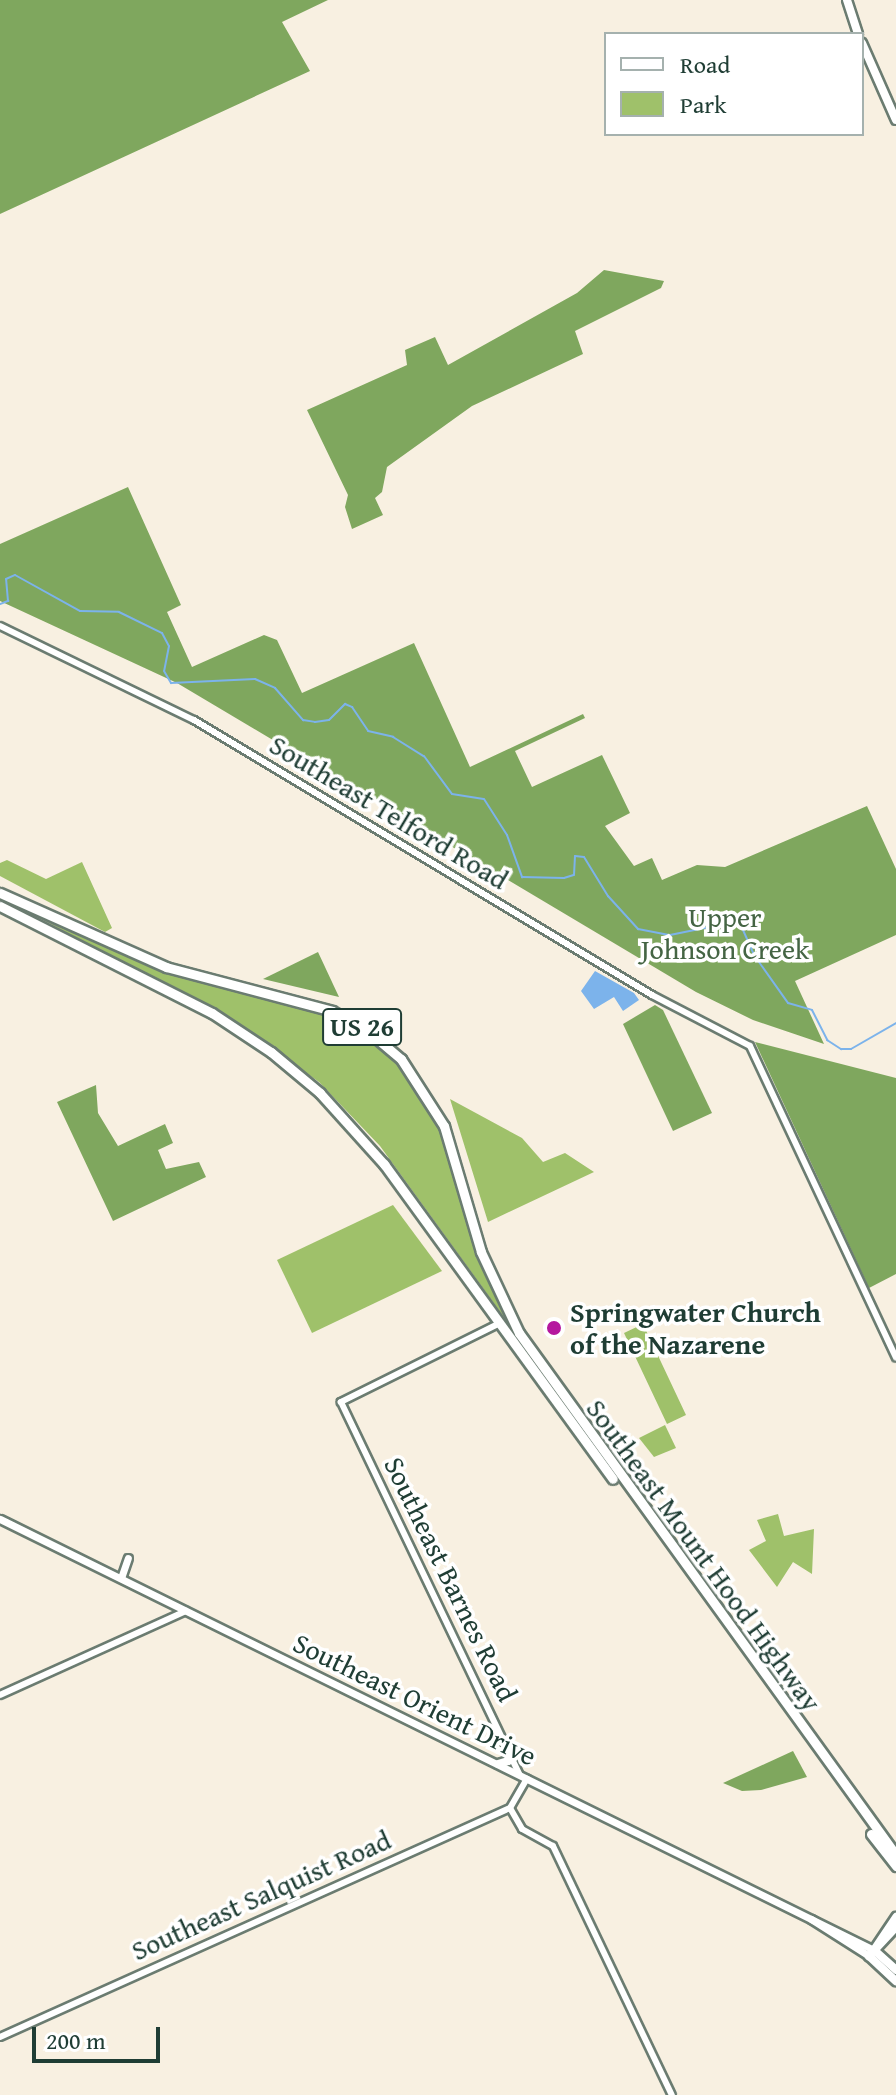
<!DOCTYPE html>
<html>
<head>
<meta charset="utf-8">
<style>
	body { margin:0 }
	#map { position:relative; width:896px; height:2095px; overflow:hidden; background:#f8f0e1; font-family:"Gentium Book Plus",serif }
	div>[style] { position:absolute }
	.green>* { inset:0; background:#9fc16a }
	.forest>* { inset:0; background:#7fa75e }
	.water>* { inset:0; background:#7cb3eb }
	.stream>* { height:2px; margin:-1px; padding:0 1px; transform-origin:1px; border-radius:1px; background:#7cb3eb }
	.roads { filter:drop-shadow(2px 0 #6b7c71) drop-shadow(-2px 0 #6b7c71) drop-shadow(0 2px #6b7c71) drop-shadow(0 -2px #6b7c71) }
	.tertiary>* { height:6px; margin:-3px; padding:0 3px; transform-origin:3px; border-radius:3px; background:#fff }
	.secondary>* { height:7px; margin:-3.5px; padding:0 3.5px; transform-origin:3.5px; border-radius:3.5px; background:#fff }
	.primary>* { height:8px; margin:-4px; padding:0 4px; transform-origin:4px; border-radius:4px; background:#fff }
	.trunk>* { height:9px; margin:-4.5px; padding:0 4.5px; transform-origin:4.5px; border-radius:4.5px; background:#fff }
	.dots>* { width:22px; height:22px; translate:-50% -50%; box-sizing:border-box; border:4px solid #fff; border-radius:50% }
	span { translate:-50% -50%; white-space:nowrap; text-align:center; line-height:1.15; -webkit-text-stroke:7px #fff; paint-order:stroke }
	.shield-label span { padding:2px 6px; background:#fff; border:2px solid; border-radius:6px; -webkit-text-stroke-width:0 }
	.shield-label { font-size:26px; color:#1f3d34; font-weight:700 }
	.street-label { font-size:28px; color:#1f3d34 }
	.park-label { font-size:28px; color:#456544 }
	.poi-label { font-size:28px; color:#1f3d34; font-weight:700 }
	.left { translate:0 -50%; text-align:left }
	.legend { position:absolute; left:604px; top:32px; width:260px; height:104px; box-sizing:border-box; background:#fff; border:2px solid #a5b1ae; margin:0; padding:10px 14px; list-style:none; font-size:24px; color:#1f3d34 }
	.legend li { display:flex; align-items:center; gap:16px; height:40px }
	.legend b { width:40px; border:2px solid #a5b1ae }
	.scale { position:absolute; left:32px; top:2027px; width:128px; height:36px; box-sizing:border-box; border:4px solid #1f3d34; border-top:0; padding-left:10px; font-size:24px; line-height:28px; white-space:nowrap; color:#1f3d34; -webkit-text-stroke:6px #fff; paint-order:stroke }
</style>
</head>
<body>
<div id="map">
	<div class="green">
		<div style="clip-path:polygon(7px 860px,46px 879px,82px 862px,112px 928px,105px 932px,0 876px,0 863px)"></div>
		<div style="clip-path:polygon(0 897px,162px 970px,318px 1011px,366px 1035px,398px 1062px,436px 1117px,478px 1259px,506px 1320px,380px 1146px,319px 1082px,234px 1022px)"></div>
		<div style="clip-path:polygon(450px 1099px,522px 1138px,543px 1162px,565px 1153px,594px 1172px,488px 1222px)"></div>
		<div style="clip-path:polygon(393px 1205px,442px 1271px,312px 1333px,277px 1260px)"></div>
		<div style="clip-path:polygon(643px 1324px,650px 1339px,670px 1334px,653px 1345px,686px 1415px,667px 1424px,624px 1333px)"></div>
		<div style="clip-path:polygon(665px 1425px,676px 1448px,654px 1457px,639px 1438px)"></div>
		<div style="clip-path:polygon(778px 1514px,784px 1536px,814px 1529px,812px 1574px,793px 1562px,777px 1587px,749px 1550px,766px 1541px,757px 1520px)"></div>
	</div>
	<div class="forest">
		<div style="clip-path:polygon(0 0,328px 0,282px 22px,310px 71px,0 214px)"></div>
		<div style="clip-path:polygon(604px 270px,664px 281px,661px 288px,575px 331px,583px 354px,472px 406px,387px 467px,382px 492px,375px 498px,383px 515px,352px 529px,345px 507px,348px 495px,307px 410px,407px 365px,405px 350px,435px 337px,448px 365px,577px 293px)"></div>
		<div style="clip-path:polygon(128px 487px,181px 605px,167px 612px,192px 667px,264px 635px,277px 640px,302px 693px,414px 643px,470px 767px,583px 714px,585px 718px,515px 751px,532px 787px,602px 755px,630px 813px,605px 826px,634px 866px,652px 858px,662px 880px,697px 865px,725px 867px,867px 806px,896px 869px,896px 935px,795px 981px,824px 1044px,753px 1020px,696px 992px,177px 683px,0 601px,0 544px)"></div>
		<div style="clip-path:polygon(318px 952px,339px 997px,263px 979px)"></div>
		<div style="clip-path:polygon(655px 1005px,663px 1010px,712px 1113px,673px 1131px,623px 1024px)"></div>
		<div style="clip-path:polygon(755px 1042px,896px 1078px,896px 1274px,869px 1288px)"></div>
		<div style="clip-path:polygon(96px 1085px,98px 1113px,118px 1146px,165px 1124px,173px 1143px,158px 1150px,166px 1169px,199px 1162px,206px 1177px,113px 1221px,57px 1102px)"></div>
		<div style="clip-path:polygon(793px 1751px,807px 1777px,761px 1790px,742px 1791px,723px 1783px)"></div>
	</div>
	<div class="water">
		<div style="clip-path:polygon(595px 971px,634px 993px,639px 1000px,623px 1011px,614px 997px,594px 1009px,581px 991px)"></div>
	</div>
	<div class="stream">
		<div style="left:0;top:604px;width:9px;rotate:-21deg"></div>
		<div style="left:8px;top:601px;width:22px;rotate:-95deg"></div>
		<div style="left:6px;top:579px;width:10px;rotate:-24deg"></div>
		<div style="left:15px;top:575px;width:74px;rotate:29deg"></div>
		<div style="left:80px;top:611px;width:39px;rotate:1deg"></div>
		<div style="left:119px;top:612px;width:48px;rotate:26deg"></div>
		<div style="left:162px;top:633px;width:15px;rotate:62deg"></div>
		<div style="left:169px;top:646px;width:25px;rotate:101deg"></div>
		<div style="left:164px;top:671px;width:14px;rotate:60deg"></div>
		<div style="left:171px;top:683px;width:84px;rotate:-2.7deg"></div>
		<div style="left:255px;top:679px;width:22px;rotate:24deg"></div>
		<div style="left:275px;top:688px;width:43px;rotate:48.8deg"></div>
		<div style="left:303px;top:720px;width:12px;rotate:9deg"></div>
		<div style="left:315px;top:722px;width:14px;rotate:-8deg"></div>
		<div style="left:329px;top:720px;width:23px;rotate:-45deg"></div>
		<div style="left:345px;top:704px;width:8px;rotate:23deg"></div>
		<div style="left:352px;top:707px;width:29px;rotate:56deg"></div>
		<div style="left:368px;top:731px;width:26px;rotate:13deg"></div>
		<div style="left:393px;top:737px;width:36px;rotate:32deg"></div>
		<div style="left:424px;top:756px;width:47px;rotate:53.6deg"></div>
		<div style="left:452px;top:794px;width:32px;rotate:9deg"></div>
		<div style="left:484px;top:799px;width:43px;rotate:57.4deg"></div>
		<div style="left:507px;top:835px;width:45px;rotate:70.3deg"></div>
		<div style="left:522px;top:877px;width:42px;rotate:1.4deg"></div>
		<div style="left:564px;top:878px;width:10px;rotate:-17deg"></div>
		<div style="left:574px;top:875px;width:19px;rotate:-87deg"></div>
		<div style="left:575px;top:856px;width:9px;rotate:6deg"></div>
		<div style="left:584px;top:857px;width:46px;rotate:58.4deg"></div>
		<div style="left:608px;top:896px;width:45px;rotate:47.7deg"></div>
		<div style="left:638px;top:929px;width:33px;rotate:11deg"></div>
		<div style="left:670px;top:935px;width:70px;rotate:-11.5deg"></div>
		<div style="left:739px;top:921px;width:37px;rotate:66deg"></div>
		<div style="left:754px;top:955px;width:59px;rotate:54.7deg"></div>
		<div style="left:788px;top:1003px;width:25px;rotate:16deg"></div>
		<div style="left:812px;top:1010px;width:34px;rotate:63deg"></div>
		<div style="left:827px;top:1040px;width:17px;rotate:33deg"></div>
		<div style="left:841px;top:1049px;width:10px"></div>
		<div style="left:851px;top:1049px;width:52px;rotate:-30deg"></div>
	</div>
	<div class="roads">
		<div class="tertiary">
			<div style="left:0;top:626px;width:216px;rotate:25.9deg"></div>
			<div style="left:194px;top:720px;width:534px;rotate:30.98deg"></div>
			<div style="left:652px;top:995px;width:110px;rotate:27.5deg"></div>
			<div style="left:750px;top:1046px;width:344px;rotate:64.9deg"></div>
			<div style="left:500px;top:1323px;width:178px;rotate:153.6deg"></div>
			<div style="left:341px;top:1402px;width:414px;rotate:64.4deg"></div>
			<div style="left:0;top:1695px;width:204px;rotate:-24.3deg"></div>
			<div style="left:510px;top:1808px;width:24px;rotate:60deg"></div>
			<div style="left:522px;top:1829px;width:35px;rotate:29deg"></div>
			<div style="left:553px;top:1846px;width:276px;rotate:64.5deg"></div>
			<div style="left:0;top:2037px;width:559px;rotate:-24.18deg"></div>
			<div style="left:510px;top:1808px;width:34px;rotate:-60deg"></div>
		</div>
		<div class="secondary">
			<div style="left:0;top:1519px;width:974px;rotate:26.25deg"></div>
			<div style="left:121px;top:1578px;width:21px;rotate:-71deg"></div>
			<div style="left:811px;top:1919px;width:69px;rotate:32.5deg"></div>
		</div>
		<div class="primary">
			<div style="left:847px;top:0;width:36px;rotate:72deg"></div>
			<div style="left:862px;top:43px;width:84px;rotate:66.2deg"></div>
			<div style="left:498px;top:1764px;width:10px;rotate:-17deg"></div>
			<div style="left:508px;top:1761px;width:8px;rotate:-76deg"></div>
			<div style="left:896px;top:1927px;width:40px;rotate:133deg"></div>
			<div style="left:869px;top:1956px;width:37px;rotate:43deg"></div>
			<div style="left:874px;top:1950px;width:40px;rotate:-56deg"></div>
			<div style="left:874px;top:1950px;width:30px;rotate:42deg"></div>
		</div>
		<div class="trunk">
			<div style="left:0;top:893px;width:182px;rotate:24deg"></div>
			<div style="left:166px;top:967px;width:172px;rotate:14.8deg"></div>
			<div style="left:332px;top:1011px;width:43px;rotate:29.6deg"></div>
			<div style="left:369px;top:1032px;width:42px;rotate:40.2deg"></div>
			<div style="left:401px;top:1059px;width:80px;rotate:57.3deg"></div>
			<div style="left:444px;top:1126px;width:131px;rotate:73.6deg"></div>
			<div style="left:481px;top:1252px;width:89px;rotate:64.9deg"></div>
			<div style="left:519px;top:1333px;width:644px;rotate:54.16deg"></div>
			<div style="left:0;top:906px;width:237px;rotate:26.8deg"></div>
			<div style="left:212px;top:1013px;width:71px;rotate:33.5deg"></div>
			<div style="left:271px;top:1052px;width:64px;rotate:39.9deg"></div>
			<div style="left:320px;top:1093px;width:96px;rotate:48deg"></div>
			<div style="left:384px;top:1164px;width:389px;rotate:54deg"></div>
			<div style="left:871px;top:1834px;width:41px;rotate:52deg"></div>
		</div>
	</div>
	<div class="dots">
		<div style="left:554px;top:1328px;background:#b5179e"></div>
	</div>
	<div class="shield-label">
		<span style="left:362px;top:1027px">US 26</span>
	</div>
	<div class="street-label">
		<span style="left:389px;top:812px;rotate:31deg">Southeast Telford Road</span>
		<span style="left:704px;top:1555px;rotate:54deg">Southeast Mount Hood Highway</span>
		<span style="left:451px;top:1579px;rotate:64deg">Southeast Barnes Road</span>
		<span style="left:415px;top:1699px;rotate:26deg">Southeast Orient Drive</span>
		<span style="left:261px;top:1895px;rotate:-24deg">Southeast Salquist Road</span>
	</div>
	<div class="park-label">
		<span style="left:725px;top:933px">Upper<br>Johnson Creek</span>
	</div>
	<div class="poi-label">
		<span class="left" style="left:570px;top:1328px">Springwater Church<br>of the Nazarene</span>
	</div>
	<ul class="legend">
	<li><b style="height:10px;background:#fff"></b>Road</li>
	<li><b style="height:22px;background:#9fc16a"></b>Park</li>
	</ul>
	<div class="scale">200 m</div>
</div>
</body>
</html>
